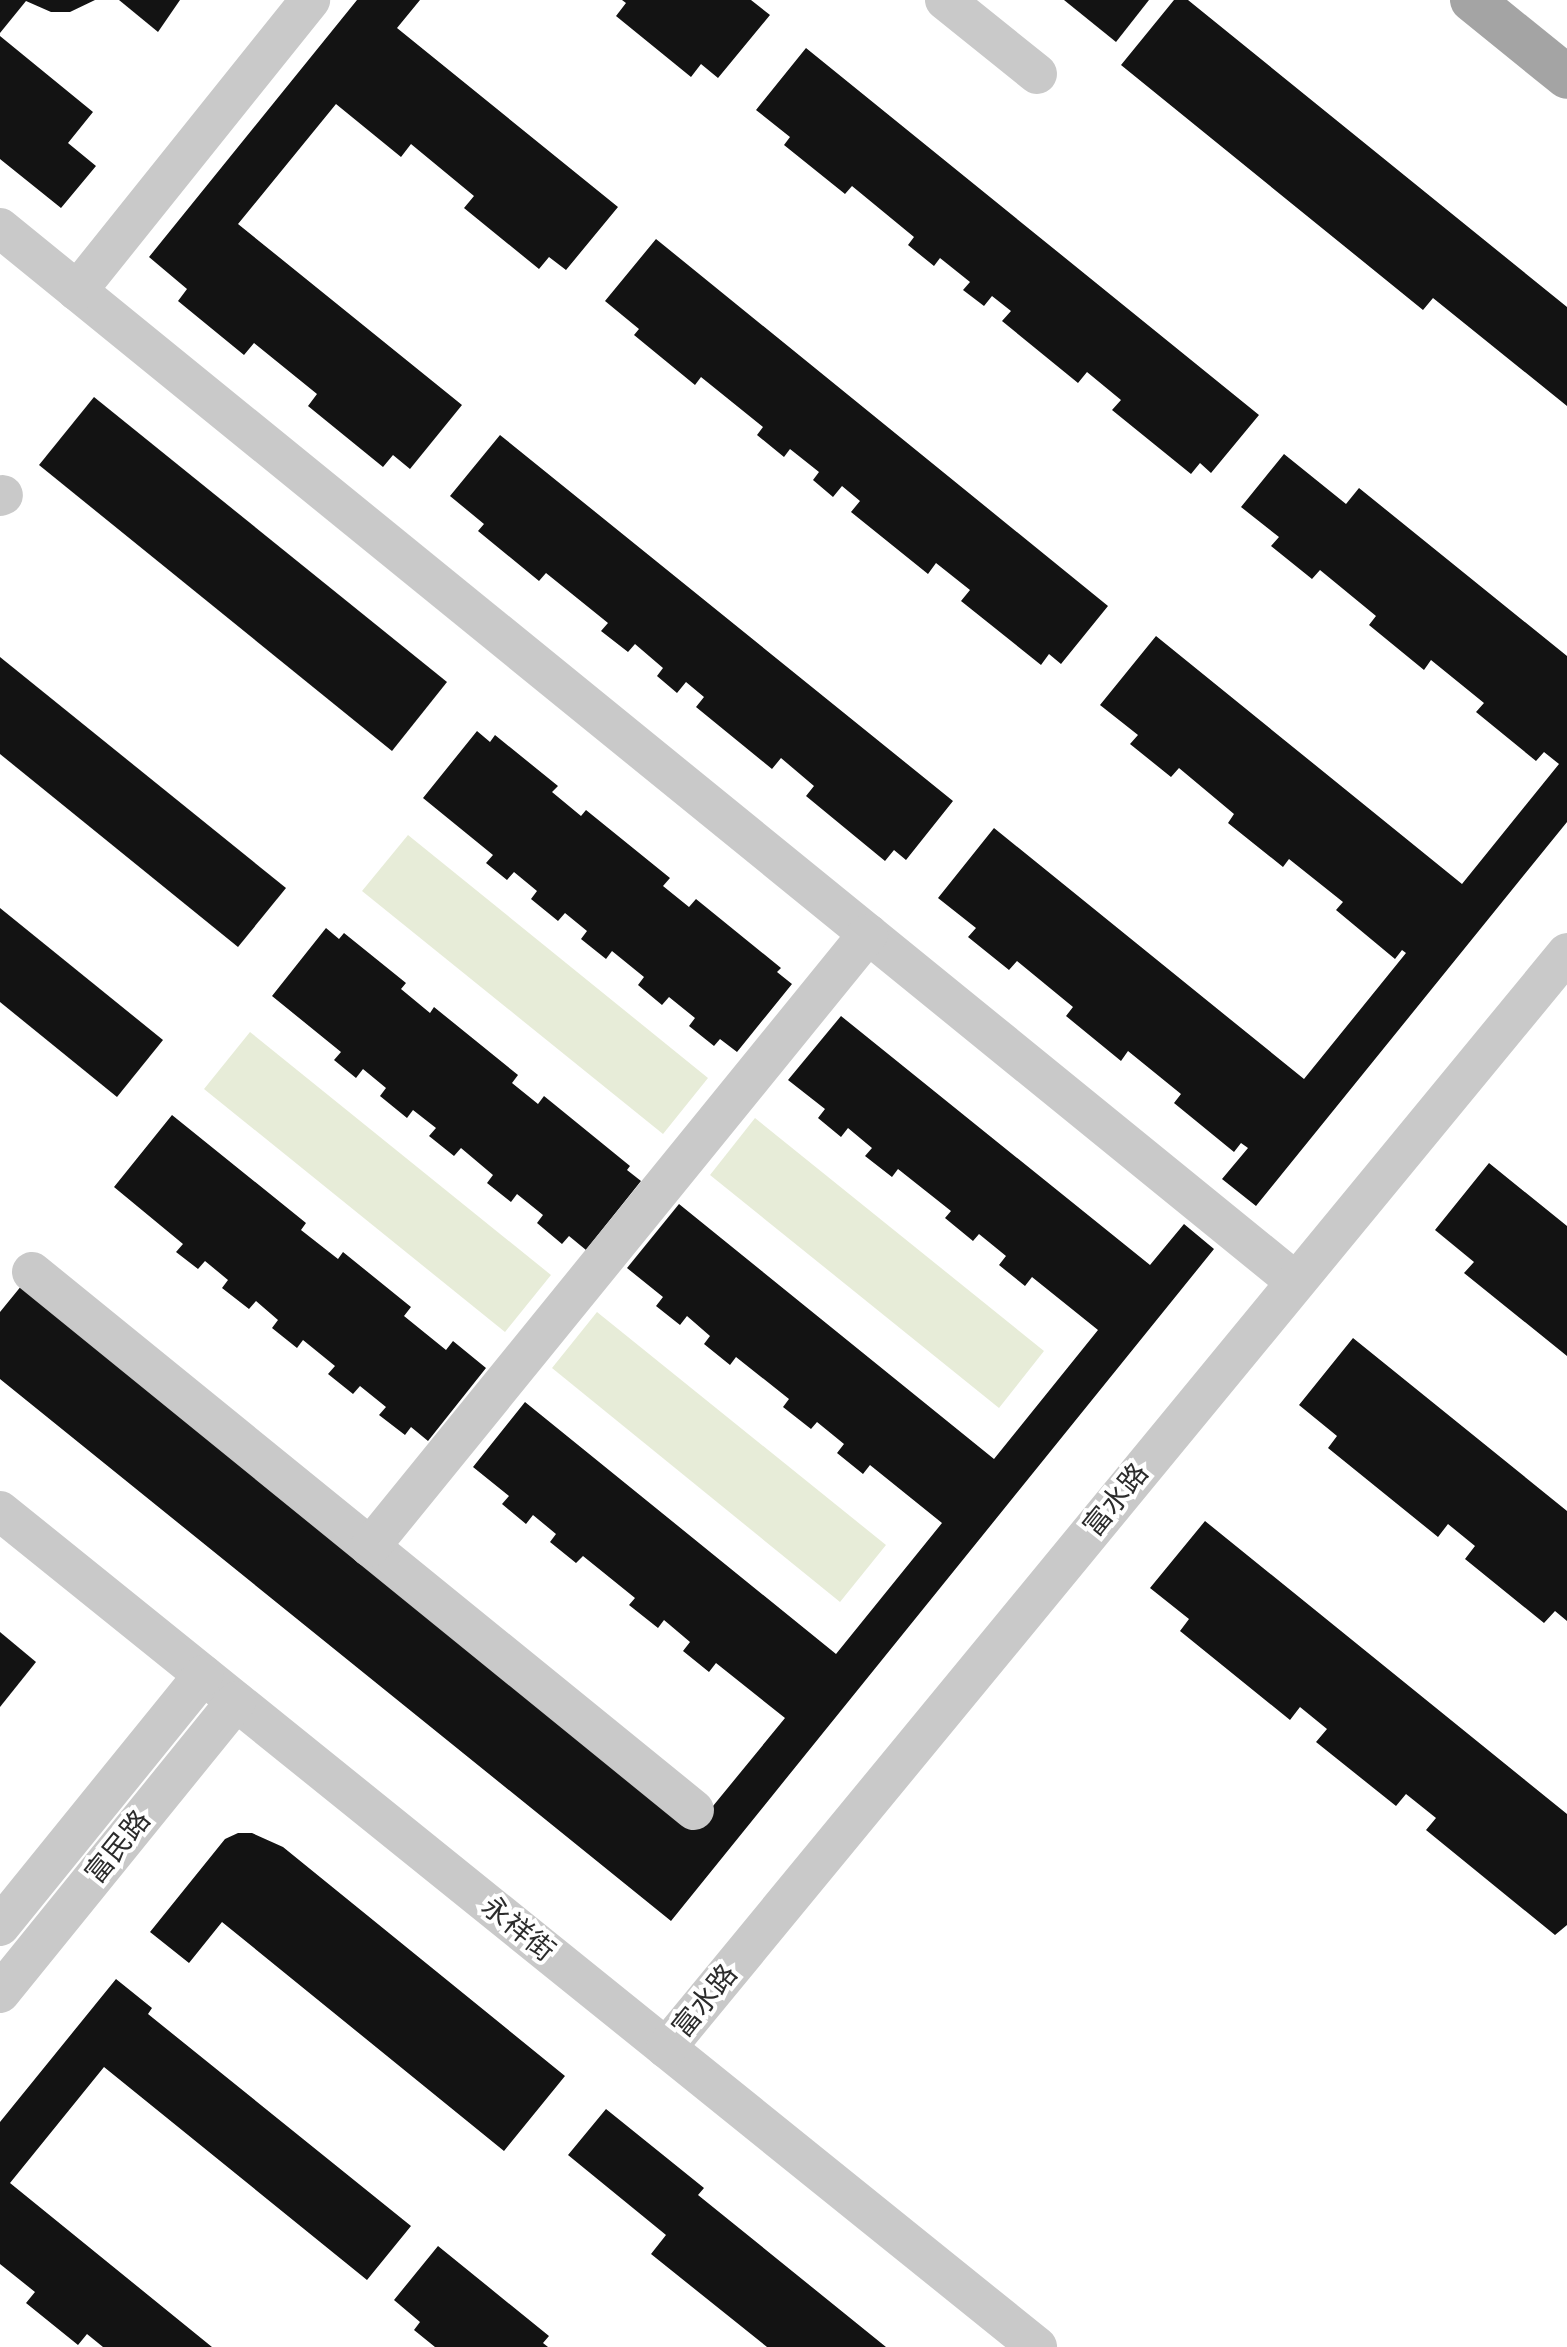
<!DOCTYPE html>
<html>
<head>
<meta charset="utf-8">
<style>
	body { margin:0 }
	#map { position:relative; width:1567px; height:2347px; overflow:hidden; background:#fff; font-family:Rubik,"Noto Sans SC",sans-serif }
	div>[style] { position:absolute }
	.green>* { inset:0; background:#e7ecd8 }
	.building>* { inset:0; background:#131313 }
	.minor>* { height:40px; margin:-20px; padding:0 20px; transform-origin:20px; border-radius:20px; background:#c9c9c9 }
	.major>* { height:44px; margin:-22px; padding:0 22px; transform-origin:22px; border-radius:22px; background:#a4a4a4 }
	span { translate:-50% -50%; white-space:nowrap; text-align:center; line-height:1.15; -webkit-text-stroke:8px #fff; paint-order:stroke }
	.street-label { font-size:28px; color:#2c2c2c }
</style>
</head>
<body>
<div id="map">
	<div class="green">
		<div style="clip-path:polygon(408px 835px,708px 1078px,663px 1134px,362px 891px)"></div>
		<div style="clip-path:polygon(250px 1032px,551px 1275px,505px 1332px,204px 1089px)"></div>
		<div style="clip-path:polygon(755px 1118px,1044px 1351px,999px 1408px,710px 1175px)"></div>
		<div style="clip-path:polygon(597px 1312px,886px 1545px,840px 1602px,552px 1368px)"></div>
	</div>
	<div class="building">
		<div style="clip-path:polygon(0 0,95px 0,70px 12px,51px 12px,26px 1px,0 33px)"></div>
		<div style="clip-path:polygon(119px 0,180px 0,158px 32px)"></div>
		<div style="clip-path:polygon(357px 0,420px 0,397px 28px,618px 207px,566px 270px,549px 257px,539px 269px,464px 208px,474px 196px,411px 144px,401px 157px,336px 104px,238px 224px,462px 405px,410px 469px,393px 455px,383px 467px,308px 406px,317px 394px,254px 343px,244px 355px,178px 301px,187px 289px,149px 257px)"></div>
		<div style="clip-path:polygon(622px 0,751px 0,770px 15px,718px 78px,701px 64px,691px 77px,616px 16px,626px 3px)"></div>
		<div style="clip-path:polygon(1064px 0,1149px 0,1116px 42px)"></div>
		<div style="clip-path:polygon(1174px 0,1188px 0,1567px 307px,1567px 406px,1433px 298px,1423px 310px,1121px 65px)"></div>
		<div style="clip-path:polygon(0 36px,93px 112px,68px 143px,96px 166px,61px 208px,0 159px)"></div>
		<div style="clip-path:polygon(806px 48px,1259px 415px,1211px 473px,1200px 463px,1191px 474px,1112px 410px,1121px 400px,1087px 372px,1078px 383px,1002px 321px,1011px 311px,992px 296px,984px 306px,963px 290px,970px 282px,940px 258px,934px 266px,908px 245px,914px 237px,852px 186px,845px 194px,784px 145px,790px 137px,756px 110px)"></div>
		<div style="clip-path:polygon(656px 239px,1108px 606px,1061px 664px,1049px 654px,1041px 665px,961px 601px,970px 590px,936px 563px,928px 574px,851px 512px,860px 501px,842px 486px,833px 497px,813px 480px,819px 472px,790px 449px,784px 457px,757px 435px,763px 427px,701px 377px,695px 385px,634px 335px,639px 329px,605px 301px)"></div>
		<div style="clip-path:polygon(94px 397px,447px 682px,392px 751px,39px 465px)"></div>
		<div style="clip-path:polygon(500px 435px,953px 801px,906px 860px,894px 850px,885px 861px,806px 796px,814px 786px,781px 758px,772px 769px,696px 707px,704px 697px,686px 682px,677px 693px,657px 676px,663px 668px,635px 644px,628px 652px,601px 631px,608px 623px,546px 573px,539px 581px,478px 531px,484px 524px,450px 496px)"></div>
		<div style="clip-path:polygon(1284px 454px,1346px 504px,1359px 488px,1567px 656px,1567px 822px,1256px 1206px,1222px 1179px,1248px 1148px,1241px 1143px,1234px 1152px,1174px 1103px,1181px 1094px,1128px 1051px,1121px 1061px,1066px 1016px,1073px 1007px,1017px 961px,1009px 970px,968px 937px,976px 928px,938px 898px,994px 828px,1304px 1079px,1406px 953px,1402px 950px,1395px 959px,1336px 910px,1343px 902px,1289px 859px,1283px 867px,1228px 823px,1234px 814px,1179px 768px,1171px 777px,1130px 744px,1138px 735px,1100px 705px,1156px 636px,1462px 884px,1559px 764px,1544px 752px,1536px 761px,1476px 712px,1484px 703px,1431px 660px,1424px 670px,1369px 625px,1376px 616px,1320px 570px,1312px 579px,1271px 546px,1279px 537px,1241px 507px)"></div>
		<div style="clip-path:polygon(0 657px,286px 888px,238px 947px,0 754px)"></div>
		<div style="clip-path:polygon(477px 731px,490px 742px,495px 735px,558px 786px,552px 792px,581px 816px,586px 810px,670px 878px,663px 886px,689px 907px,696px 899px,781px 968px,777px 972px,792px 984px,737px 1052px,720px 1039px,714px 1046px,689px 1026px,695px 1018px,669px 997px,662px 1005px,638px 985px,644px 977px,612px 951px,606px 959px,581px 939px,587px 931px,565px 913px,558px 921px,531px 899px,537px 891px,514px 872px,507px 880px,486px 863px,493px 855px,423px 798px)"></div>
		<div style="clip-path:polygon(0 908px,163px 1040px,117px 1097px,0 1002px)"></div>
		<div style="clip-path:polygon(326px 928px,339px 939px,344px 933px,406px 983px,401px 989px,430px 1013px,434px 1007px,518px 1075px,512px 1083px,538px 1104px,544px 1096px,630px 1166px,627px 1170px,641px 1181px,586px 1250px,569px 1236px,562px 1244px,537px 1223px,543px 1215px,517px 1194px,511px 1202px,487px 1183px,493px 1175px,461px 1148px,454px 1156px,429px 1136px,436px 1128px,413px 1110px,407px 1118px,380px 1096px,386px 1088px,363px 1069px,356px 1078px,334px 1060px,341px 1052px,272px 996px)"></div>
		<div style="clip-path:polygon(841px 1016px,1150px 1265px,1184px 1224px,1214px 1249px,671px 1921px,0 1379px,0 1312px,22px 1285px,695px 1828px,785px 1718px,716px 1663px,709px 1672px,683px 1651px,690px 1642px,664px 1620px,658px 1628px,629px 1605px,635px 1598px,583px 1556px,576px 1563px,550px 1542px,556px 1534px,533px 1515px,526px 1524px,502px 1504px,509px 1496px,473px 1467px,525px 1402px,836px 1654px,942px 1523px,870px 1465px,863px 1474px,837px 1453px,844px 1444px,817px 1422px,811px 1429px,783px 1407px,789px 1399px,736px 1357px,730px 1365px,704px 1344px,710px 1336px,687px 1316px,680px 1325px,656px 1306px,663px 1297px,627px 1268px,679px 1204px,994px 1459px,1098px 1330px,1032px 1277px,1025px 1286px,999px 1265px,1006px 1256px,979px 1234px,973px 1241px,945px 1218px,951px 1211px,898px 1169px,892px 1177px,865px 1156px,872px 1148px,848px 1128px,841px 1137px,818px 1118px,825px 1109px,788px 1080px)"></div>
		<div style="clip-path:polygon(172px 1115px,306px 1223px,301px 1230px,338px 1259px,343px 1252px,411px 1307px,404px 1316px,446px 1350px,453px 1341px,486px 1368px,428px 1441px,411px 1427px,405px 1435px,379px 1415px,386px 1407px,360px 1386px,353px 1394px,328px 1374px,335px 1366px,303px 1340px,297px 1348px,272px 1328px,278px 1320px,256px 1301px,249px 1309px,222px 1288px,228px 1280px,205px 1261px,198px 1269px,176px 1252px,183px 1244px,114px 1187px)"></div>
		<div style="clip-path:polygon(1489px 1163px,1567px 1226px,1567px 1356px,1464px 1273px,1474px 1262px,1435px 1230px)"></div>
		<div style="clip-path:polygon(1353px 1338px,1567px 1511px,1567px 1621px,1555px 1611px,1544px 1623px,1465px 1559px,1475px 1546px,1448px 1524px,1438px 1537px,1328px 1448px,1337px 1436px,1299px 1405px)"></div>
		<div style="clip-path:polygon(1205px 1521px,1567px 1814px,1567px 1925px,1555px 1935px,1426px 1830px,1436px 1818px,1406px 1794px,1396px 1806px,1316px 1742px,1327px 1729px,1300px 1707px,1290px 1720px,1180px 1631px,1189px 1619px,1150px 1588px)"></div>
		<div style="clip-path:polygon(0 1632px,36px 1662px,0 1707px)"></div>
		<div style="clip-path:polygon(238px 1833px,252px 1833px,283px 1847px,565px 2076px,504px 2151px,222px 1922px,189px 1963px,150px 1932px,225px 1839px)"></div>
		<div style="clip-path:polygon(116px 1979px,152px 2008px,148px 2014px,411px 2226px,367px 2280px,104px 2067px,10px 2183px,212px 2347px,103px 2347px,87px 2334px,78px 2345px,26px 2303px,35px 2292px,0 2264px,0 2122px)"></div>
		<div style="clip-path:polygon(606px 2109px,704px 2188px,698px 2195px,886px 2347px,767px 2347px,651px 2254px,666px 2235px,568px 2155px)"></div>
		<div style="clip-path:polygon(438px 2246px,549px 2336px,543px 2343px,548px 2347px,435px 2347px,414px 2330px,420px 2322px,394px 2300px)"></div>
	</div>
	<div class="minor">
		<div style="left:945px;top:0;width:118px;rotate:38.8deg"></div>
		<div style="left:0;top:228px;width:1670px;rotate:39.12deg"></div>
		<div style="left:77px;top:291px;width:373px;rotate:-51.3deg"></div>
		<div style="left:0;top:496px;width:3px;rotate:-18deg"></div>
		<div style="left:32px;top:1272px;width:853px;rotate:39.1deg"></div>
		<div style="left:0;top:1511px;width:1332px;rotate:38.87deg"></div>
		<div style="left:370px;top:1547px;width:790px;rotate:-50.91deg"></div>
		<div style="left:0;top:1926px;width:323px;rotate:-51deg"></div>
		<div style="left:0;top:1993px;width:375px;rotate:-51deg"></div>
		<div style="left:666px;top:2048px;width:1418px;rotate:-50.55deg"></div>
	</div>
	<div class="major">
		<div style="left:1472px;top:0;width:122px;rotate:39deg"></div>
	</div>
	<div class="street-label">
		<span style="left:1116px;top:1500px;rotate:-51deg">富水路</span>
		<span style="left:118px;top:1847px;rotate:-51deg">富民路</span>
		<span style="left:518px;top:1929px;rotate:39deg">永祥街</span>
		<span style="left:705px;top:2001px;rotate:-51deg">富水路</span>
	</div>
</div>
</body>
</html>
